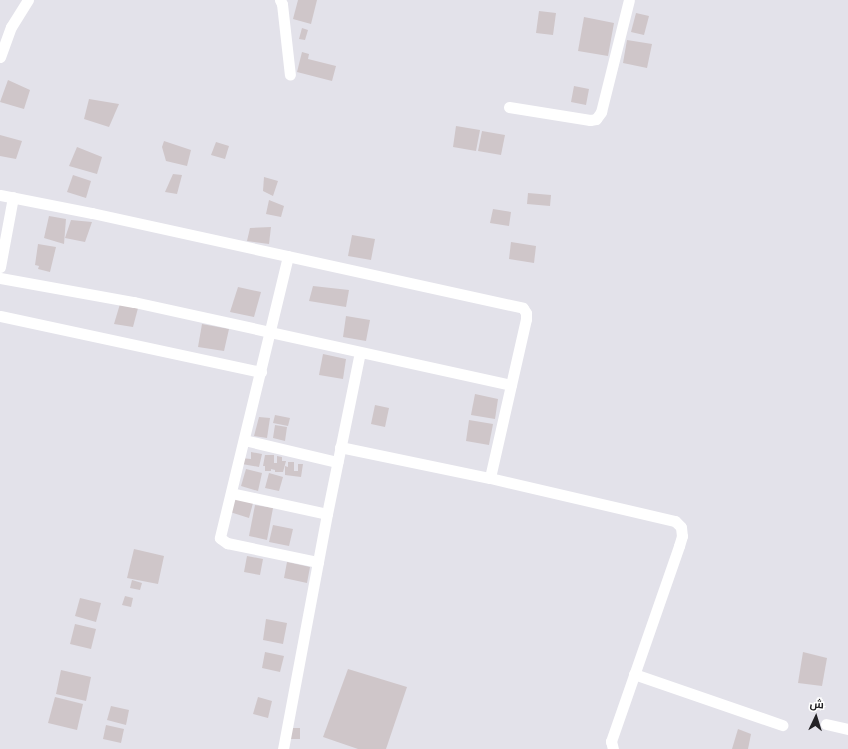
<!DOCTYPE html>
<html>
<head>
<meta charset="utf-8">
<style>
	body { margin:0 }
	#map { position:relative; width:848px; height:749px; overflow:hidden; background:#e3e2ea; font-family:Karla,Cairo,sans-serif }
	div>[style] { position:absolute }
	.building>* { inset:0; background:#cfc6c9 }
	.minor>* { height:11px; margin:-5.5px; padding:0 5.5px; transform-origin:5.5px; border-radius:5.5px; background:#fff }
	span { translate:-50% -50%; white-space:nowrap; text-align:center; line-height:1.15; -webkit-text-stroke:3.5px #fff; paint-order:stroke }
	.north { position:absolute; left:796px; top:697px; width:40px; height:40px; -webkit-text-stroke:3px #fff; paint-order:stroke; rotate:4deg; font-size:11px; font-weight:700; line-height:16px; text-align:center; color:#232225 }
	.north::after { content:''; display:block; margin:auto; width:14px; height:18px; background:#232225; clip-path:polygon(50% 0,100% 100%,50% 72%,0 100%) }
</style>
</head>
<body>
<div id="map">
	<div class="building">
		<div style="clip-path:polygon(298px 0,317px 0,311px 24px,293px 19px)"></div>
		<div style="clip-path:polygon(539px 11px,556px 13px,553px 35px,536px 33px)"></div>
		<div style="clip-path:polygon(636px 13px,649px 16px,644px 35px,631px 32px)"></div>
		<div style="clip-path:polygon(584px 17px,614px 23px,608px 56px,578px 51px)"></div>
		<div style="clip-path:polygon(302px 28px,308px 30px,305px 40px,299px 39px)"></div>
		<div style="clip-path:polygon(627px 40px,652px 44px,647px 68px,623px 63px)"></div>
		<div style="clip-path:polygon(302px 52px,309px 54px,308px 59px,336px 66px,332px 81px,297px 72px)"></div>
		<div style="clip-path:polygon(8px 80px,30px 90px,24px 109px,0 102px)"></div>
		<div style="clip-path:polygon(574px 86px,589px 89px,586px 105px,571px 102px)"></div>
		<div style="clip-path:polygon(89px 99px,119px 104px,109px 127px,84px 119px)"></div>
		<div style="clip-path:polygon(456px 126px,480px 130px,476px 151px,453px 147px)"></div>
		<div style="clip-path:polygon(482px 131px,505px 135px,501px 155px,478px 151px)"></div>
		<div style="clip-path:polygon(0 135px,22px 141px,16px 159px,0 156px)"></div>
		<div style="clip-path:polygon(164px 141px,191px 150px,187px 166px,166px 161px,162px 147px)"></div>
		<div style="clip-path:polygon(216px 142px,229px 146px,225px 159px,211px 155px)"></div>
		<div style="clip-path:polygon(77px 147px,102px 157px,97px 174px,69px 166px)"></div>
		<div style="clip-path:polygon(173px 174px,182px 175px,177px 194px,165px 192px)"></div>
		<div style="clip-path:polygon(73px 175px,91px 181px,86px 198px,67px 192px)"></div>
		<div style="clip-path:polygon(264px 177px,278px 181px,273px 196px,263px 191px)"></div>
		<div style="clip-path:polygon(528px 193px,551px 195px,550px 206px,527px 204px)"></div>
		<div style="clip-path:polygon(269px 200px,284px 206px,281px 217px,266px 214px)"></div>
		<div style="clip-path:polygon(493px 209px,511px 212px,509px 226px,490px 223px)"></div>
		<div style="clip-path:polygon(49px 216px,66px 219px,64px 244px,44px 238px)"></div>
		<div style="clip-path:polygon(71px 220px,92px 222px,85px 242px,65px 238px)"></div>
		<div style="clip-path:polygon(271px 227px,269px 244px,247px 241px,250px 228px)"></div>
		<div style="clip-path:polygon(352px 235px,375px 239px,371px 260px,348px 256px)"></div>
		<div style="clip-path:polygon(511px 242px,536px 246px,534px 263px,509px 259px)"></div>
		<div style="clip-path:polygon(38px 244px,56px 247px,50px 272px,38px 269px,39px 266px,35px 265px)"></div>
		<div style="clip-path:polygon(313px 286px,349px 290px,346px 307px,309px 301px)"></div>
		<div style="clip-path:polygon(238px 287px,261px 292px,254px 317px,230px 312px)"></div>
		<div style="clip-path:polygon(120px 304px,138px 308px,133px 327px,114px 324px)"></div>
		<div style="clip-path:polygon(346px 316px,370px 320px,366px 341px,343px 337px)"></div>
		<div style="clip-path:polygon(202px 324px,229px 329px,224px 351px,198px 347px)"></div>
		<div style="clip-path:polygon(323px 354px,346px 359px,343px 379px,319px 375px)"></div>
		<div style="clip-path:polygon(475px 394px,498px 399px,495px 419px,471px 415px)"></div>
		<div style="clip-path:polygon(375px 405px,389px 408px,385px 427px,371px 424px)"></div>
		<div style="clip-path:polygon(275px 415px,290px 418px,288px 426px,273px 423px)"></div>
		<div style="clip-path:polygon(259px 417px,270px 418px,267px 438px,254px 436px)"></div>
		<div style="clip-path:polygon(469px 420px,493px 424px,489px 445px,466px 441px)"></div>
		<div style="clip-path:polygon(275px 425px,287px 427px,285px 441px,273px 438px)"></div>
		<div style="clip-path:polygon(251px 452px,262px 454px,259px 467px,242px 464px,241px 458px,251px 459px)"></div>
		<div style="clip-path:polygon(265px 455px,274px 455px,274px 463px,277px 463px,277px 456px,282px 457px,282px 461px,286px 461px,283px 472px,275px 472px,275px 470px,271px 469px,271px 471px,265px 471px,265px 466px,263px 466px)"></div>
		<div style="clip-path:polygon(288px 462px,294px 462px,294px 471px,298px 471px,298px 464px,303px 464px,301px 477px,285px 475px,285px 466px,288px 467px)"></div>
		<div style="clip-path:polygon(246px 469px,262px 473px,258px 491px,241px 486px)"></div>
		<div style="clip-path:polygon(269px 473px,283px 477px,279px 491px,265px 488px)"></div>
		<div style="clip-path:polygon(234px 498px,253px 503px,249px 518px,230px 512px)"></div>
		<div style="clip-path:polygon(255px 505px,273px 508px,267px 540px,249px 536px)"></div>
		<div style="clip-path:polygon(273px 525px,293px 529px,289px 546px,269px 542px)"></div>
		<div style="clip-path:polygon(134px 549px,164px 556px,158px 584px,127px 578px)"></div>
		<div style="clip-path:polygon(247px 556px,263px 559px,260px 575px,244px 572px)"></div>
		<div style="clip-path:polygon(287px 562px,310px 567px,307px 583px,284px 578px)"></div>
		<div style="clip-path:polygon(132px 580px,142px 583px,140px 590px,130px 588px)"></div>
		<div style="clip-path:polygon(125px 596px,133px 598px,131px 607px,122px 605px)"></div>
		<div style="clip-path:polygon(80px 598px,101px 603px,96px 622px,75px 616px)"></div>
		<div style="clip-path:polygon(266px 619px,287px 623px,283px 644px,263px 640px)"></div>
		<div style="clip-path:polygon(75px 624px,96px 629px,91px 649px,70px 644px)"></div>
		<div style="clip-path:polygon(265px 652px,284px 656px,280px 672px,262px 668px)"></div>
		<div style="clip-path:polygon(803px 652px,827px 658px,822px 686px,798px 683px)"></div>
		<div style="clip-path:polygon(348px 669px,407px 687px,386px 749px,358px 749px,323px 737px)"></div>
		<div style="clip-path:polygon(61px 670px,91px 677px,86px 701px,56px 694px)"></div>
		<div style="clip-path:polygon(55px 697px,83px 704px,77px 730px,48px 723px)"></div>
		<div style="clip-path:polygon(258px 697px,272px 701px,268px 718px,253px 714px)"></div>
		<div style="clip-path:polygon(111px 706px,129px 710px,126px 725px,107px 720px)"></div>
		<div style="clip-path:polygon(106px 725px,124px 729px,121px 743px,103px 739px)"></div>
		<div style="clip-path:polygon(288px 728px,300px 728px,300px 739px,288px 739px)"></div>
		<div style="clip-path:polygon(738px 729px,751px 734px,748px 749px,732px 749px)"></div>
	</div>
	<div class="minor">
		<div style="left:280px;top:0;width:4px;rotate:63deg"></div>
		<div style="left:282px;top:4px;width:71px;rotate:83.6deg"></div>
		<div style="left:0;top:57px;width:32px;rotate:-70deg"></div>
		<div style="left:11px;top:27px;width:32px;rotate:-58deg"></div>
		<div style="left:509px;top:107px;width:82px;rotate:9.1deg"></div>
		<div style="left:590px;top:120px;width:6px;rotate:-9deg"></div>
		<div style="left:596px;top:119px;width:9px;rotate:-54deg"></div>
		<div style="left:601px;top:112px;width:115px;rotate:-76deg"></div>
		<div style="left:0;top:195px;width:94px;rotate:11.1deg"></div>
		<div style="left:92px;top:213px;width:441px;rotate:12.4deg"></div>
		<div style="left:523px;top:308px;width:6px;rotate:59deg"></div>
		<div style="left:526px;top:313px;width:6px;rotate:90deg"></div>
		<div style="left:526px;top:319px;width:163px;rotate:102.8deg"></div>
		<div style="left:288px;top:256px;width:290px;rotate:103.6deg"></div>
		<div style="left:220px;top:538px;width:9px;rotate:36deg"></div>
		<div style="left:227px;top:543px;width:93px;rotate:11.8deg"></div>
		<div style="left:0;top:267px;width:71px;rotate:-79.5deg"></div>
		<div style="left:0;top:278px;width:136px;rotate:10.2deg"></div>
		<div style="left:134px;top:302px;width:386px;rotate:12.4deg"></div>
		<div style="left:0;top:316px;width:267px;rotate:12.1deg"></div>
		<div style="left:244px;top:440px;width:96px;rotate:13.3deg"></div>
		<div style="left:340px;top:447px;width:153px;rotate:11.7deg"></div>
		<div style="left:490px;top:478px;width:190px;rotate:13.1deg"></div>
		<div style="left:675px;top:521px;width:8px;rotate:45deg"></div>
		<div style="left:681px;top:527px;width:9px;rotate:84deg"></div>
		<div style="left:682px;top:536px;width:10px;rotate:107deg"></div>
		<div style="left:679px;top:546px;width:207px;rotate:109.2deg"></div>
		<div style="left:611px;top:741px;width:8px;rotate:76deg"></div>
		<div style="left:231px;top:493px;width:98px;rotate:12.3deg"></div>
		<div style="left:634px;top:674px;width:157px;rotate:19deg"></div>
		<div style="left:826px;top:724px;width:23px;rotate:13deg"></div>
		<div style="left:283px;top:749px;width:239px;rotate:-79.4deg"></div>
		<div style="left:327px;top:514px;width:165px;rotate:-78.5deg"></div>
	</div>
	<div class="north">ش</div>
</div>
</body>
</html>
